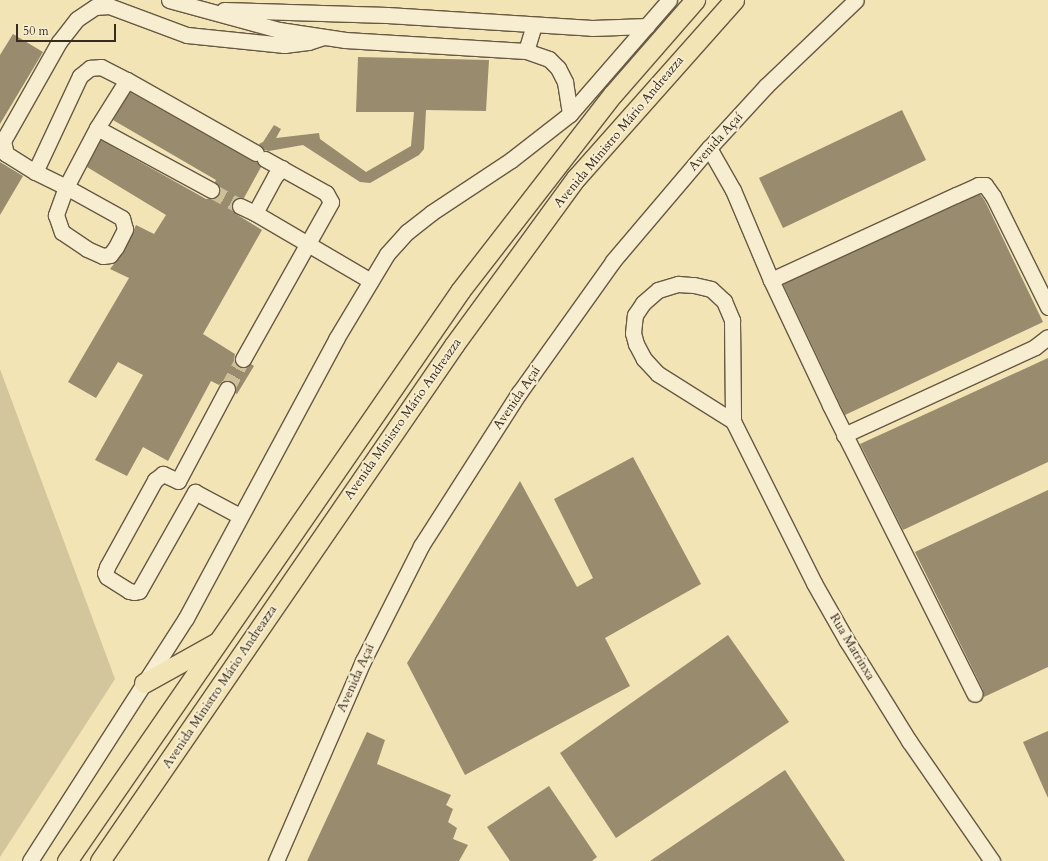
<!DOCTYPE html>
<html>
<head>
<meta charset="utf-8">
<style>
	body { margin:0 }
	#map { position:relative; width:1048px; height:861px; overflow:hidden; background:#f3e4b6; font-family:Cardo,serif }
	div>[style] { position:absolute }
	.green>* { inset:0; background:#d3c59c }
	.building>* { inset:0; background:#998b6d }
	.minor-tunnel>* { height:15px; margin-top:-7.5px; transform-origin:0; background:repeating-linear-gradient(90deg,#cdbf98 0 15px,transparent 0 23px) }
	.roads { filter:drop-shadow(1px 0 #665944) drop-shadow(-1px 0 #665944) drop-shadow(0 1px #665944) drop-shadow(0 -1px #665944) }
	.minor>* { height:15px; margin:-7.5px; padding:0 7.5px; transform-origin:7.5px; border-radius:7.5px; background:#f7edd0 }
	.major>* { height:19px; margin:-9.5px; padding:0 9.5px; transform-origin:9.5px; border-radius:9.5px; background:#f3e4b6 }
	span { translate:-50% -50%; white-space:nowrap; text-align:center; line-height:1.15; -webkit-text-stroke:4px #f7edd0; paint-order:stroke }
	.street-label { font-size:13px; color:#372b1e }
	.scale { position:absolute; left:16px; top:24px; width:100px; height:18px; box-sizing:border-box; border:2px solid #372b1e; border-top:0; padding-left:5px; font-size:12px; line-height:14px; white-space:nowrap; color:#372b1e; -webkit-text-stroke:3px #f7edd0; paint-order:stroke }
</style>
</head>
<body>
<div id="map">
	<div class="green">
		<div style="clip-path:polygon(0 369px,115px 679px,0 857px)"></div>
	</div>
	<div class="building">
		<div style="clip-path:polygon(13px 34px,43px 52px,0 124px,0 55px)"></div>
		<div style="clip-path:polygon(358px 57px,489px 60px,486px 111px,426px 110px,424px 149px,419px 155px,370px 183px,360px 182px,303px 145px,269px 151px,264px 150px,259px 144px,263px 142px,274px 125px,281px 129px,276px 138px,319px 133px,320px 139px,366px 172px,411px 146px,414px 112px,356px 112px)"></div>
		<div style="clip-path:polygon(130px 92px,252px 161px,257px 162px,261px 167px,244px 198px,235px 198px,231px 206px,236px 214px,262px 230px,203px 334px,235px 354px,234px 360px,238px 367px,244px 368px,251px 364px,254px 366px,237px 394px,235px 393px,235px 385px,231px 381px,223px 381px,219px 385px,211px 381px,168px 461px,143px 447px,127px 476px,95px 460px,143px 375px,118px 362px,96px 398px,68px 382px,129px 278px,110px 269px,124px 251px,136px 225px,154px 234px,166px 215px,87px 167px,101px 140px,206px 199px,215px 198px,220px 190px,215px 182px,216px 180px,113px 120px)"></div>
		<div style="clip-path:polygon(902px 110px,926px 160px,783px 228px,759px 178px)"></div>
		<div style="clip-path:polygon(0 162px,23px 176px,0 215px)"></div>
		<div style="clip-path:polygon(980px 194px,985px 201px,1043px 322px,845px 415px,783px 284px)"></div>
		<div style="clip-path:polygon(1048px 358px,1048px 462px,903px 530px,860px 444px)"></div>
		<div style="clip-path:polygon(633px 457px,701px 584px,605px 638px,630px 686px,465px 775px,407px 663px,520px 481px,577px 587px,593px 578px,554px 499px)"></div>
		<div style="clip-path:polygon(1048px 490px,1048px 667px,984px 697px,983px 690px,915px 552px)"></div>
		<div style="clip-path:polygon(728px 635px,789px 722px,616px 838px,560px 753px)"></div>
		<div style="clip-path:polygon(1048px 731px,1048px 798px,1023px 742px)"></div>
		<div style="clip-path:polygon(367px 732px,385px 740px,377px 764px,451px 795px,446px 805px,453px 809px,448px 822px,457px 828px,453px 839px,468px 845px,459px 861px,307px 861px)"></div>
		<div style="clip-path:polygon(785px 770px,845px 861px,650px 861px)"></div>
		<div style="clip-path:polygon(549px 786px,597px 857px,592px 861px,510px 861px,487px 827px)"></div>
	</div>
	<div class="minor-tunnel">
		<div style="left:211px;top:190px;width:33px;rotate:29deg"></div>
		<div style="left:227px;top:389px;width:34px;rotate:-62deg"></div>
	</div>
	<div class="roads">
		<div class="minor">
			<div style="left:169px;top:0;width:114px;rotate:15.3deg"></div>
			<div style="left:279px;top:30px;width:67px;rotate:8.6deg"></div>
			<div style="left:345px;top:40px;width:181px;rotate:3.5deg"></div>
			<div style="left:526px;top:51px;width:24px;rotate:19deg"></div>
			<div style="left:549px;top:59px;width:13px;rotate:45deg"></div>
			<div style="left:558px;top:68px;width:16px;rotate:63deg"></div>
			<div style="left:565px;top:82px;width:32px;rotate:81deg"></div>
			<div style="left:224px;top:10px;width:163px;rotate:1.8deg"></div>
			<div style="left:387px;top:15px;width:205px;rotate:3.6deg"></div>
			<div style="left:592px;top:28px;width:55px;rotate:-2.1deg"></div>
			<div style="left:526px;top:51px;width:27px;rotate:-73deg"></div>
			<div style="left:127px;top:80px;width:57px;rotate:122deg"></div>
			<div style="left:97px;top:128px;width:67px;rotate:117.7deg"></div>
			<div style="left:66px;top:187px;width:30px;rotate:110deg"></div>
			<div style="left:56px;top:215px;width:18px;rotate:71deg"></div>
			<div style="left:62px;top:232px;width:30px;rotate:34deg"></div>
			<div style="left:87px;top:249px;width:17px;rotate:24deg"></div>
			<div style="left:103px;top:256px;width:7px;rotate:-8deg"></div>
			<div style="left:110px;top:255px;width:10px;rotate:-53deg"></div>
			<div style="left:116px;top:247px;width:20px;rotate:-63deg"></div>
			<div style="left:125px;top:229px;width:11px;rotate:-105deg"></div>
			<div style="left:122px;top:218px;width:64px;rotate:-151deg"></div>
			<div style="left:66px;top:187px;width:34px;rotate:-154deg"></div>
			<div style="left:35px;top:172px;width:34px;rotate:-148deg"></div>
			<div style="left:6px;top:154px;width:13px;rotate:-103deg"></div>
			<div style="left:3px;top:141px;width:114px;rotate:-60.5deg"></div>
			<div style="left:59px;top:42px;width:29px;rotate:-52deg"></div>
			<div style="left:77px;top:19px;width:22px;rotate:-34deg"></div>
			<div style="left:95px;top:7px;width:14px;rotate:-4deg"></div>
			<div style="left:109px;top:6px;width:83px;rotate:20.4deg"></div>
			<div style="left:187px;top:35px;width:98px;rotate:5.9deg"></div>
			<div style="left:284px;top:45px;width:24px;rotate:-7deg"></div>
			<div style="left:308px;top:42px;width:16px;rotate:-18deg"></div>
			<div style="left:97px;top:128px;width:130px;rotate:28.5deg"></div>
			<div style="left:709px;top:148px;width:48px;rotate:60.3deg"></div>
			<div style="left:733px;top:190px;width:98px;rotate:67.1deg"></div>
			<div style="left:771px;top:280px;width:138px;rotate:64.7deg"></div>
			<div style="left:830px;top:405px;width:323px;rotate:63.4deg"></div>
			<div style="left:282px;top:168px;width:11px;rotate:131deg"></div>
			<div style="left:275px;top:176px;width:42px;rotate:118.4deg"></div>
			<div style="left:255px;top:213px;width:134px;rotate:30.4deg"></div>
			<div style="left:35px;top:172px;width:106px;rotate:-64.9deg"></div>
			<div style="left:80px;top:76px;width:13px;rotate:-39deg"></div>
			<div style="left:90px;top:68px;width:11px;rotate:-5deg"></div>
			<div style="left:101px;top:67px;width:29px;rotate:27deg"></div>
			<div style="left:127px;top:80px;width:148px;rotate:29.5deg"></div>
			<div style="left:240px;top:206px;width:17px;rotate:25deg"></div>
			<div style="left:771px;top:280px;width:204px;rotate:-24.7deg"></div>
			<div style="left:956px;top:195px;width:24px;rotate:-24deg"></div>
			<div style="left:978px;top:185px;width:7px"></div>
			<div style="left:985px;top:185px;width:14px;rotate:54deg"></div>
			<div style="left:993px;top:196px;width:124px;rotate:63.6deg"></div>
			<div style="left:243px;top:359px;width:180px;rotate:-60.7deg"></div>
			<div style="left:331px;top:202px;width:10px;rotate:-119deg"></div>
			<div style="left:326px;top:193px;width:70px;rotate:-150.9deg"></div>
			<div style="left:227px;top:389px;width:104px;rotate:118deg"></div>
			<div style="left:178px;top:481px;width:17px;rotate:-155deg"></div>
			<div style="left:163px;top:474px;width:10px;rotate:143deg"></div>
			<div style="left:155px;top:480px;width:99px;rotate:118.9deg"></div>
			<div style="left:107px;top:567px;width:6px;rotate:108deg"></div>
			<div style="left:105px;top:573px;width:4px;rotate:63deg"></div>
			<div style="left:107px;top:577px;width:26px;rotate:32deg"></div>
			<div style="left:129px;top:591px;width:5px;rotate:11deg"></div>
			<div style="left:134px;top:592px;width:5px;rotate:-11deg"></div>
			<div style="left:139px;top:591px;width:114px;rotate:-60.5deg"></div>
			<div style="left:195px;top:492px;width:51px;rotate:28.1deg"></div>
			<div style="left:733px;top:421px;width:89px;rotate:-147.9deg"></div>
			<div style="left:658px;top:374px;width:21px;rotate:-133deg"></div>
			<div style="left:644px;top:359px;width:17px;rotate:-118deg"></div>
			<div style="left:636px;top:344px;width:11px;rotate:-105deg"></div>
			<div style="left:633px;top:333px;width:18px;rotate:-84deg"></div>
			<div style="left:635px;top:315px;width:14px;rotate:-56deg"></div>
			<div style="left:643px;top:303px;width:20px;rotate:-41deg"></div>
			<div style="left:658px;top:290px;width:21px;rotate:-17deg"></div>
			<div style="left:678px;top:284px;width:16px;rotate:4deg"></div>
			<div style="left:694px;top:285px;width:17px;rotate:13deg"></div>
			<div style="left:711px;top:289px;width:18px;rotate:43deg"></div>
			<div style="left:724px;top:301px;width:21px;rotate:67deg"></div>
			<div style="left:732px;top:320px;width:101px;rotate:89.4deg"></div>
			<div style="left:733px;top:421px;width:181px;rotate:63.4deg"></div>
			<div style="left:814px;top:583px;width:67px;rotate:60.4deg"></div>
			<div style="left:847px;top:641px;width:118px;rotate:58.2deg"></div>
			<div style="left:909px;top:741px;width:146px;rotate:55.3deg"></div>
			<div style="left:844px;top:435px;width:210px;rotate:-24.7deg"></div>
			<div style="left:1035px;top:347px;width:16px;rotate:-38deg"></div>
			<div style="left:30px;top:861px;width:289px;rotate:-57.3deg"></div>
			<div style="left:186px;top:618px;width:317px;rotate:-61.7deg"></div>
			<div style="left:336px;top:339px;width:99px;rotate:-59deg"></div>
			<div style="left:387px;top:254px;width:30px;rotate:-48deg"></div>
			<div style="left:407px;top:232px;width:31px;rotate:-38deg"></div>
			<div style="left:431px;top:213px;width:96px;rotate:-33.5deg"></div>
			<div style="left:511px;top:160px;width:75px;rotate:-37.9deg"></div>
			<div style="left:570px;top:114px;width:151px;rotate:-49deg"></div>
			<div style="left:276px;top:861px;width:218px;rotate:-66.5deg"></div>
			<div style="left:363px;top:661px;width:129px;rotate:-63.2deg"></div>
			<div style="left:421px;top:546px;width:182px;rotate:-57.4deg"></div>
			<div style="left:519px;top:393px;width:162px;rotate:-54.5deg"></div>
			<div style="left:613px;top:261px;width:148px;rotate:-49.7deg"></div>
			<div style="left:709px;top:148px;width:84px;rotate:-47.4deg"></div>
			<div style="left:766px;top:86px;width:124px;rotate:-43.7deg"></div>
		</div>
		<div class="major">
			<div style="left:144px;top:683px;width:82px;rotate:-29.1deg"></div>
			<div style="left:67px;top:861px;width:692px;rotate:-55.41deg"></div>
			<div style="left:460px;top:291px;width:249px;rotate:-52.2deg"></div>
			<div style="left:613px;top:94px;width:125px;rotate:-48.9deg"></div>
			<div style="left:100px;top:861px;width:626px;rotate:-55.55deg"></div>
			<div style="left:454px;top:345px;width:207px;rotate:-53.9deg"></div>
			<div style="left:576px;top:178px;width:238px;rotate:-48.4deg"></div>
		</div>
	</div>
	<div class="street-label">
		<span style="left:619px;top:132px;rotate:-50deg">Avenida Ministro Mário Andreazza</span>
		<span style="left:716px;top:142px;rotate:-48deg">Avenida Açaí</span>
		<span style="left:517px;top:398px;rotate:-56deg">Avenida Açaí</span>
		<span style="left:403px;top:419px;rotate:-55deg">Avenida Ministro Mário Andreazza</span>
		<span style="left:852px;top:647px;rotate:59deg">Rua Matrinxa</span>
		<span style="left:356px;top:678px;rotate:-66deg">Avenida Açaí</span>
		<span style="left:220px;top:687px;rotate:-56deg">Avenida Ministro Mário Andreazza</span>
	</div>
	<div class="scale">50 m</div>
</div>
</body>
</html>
